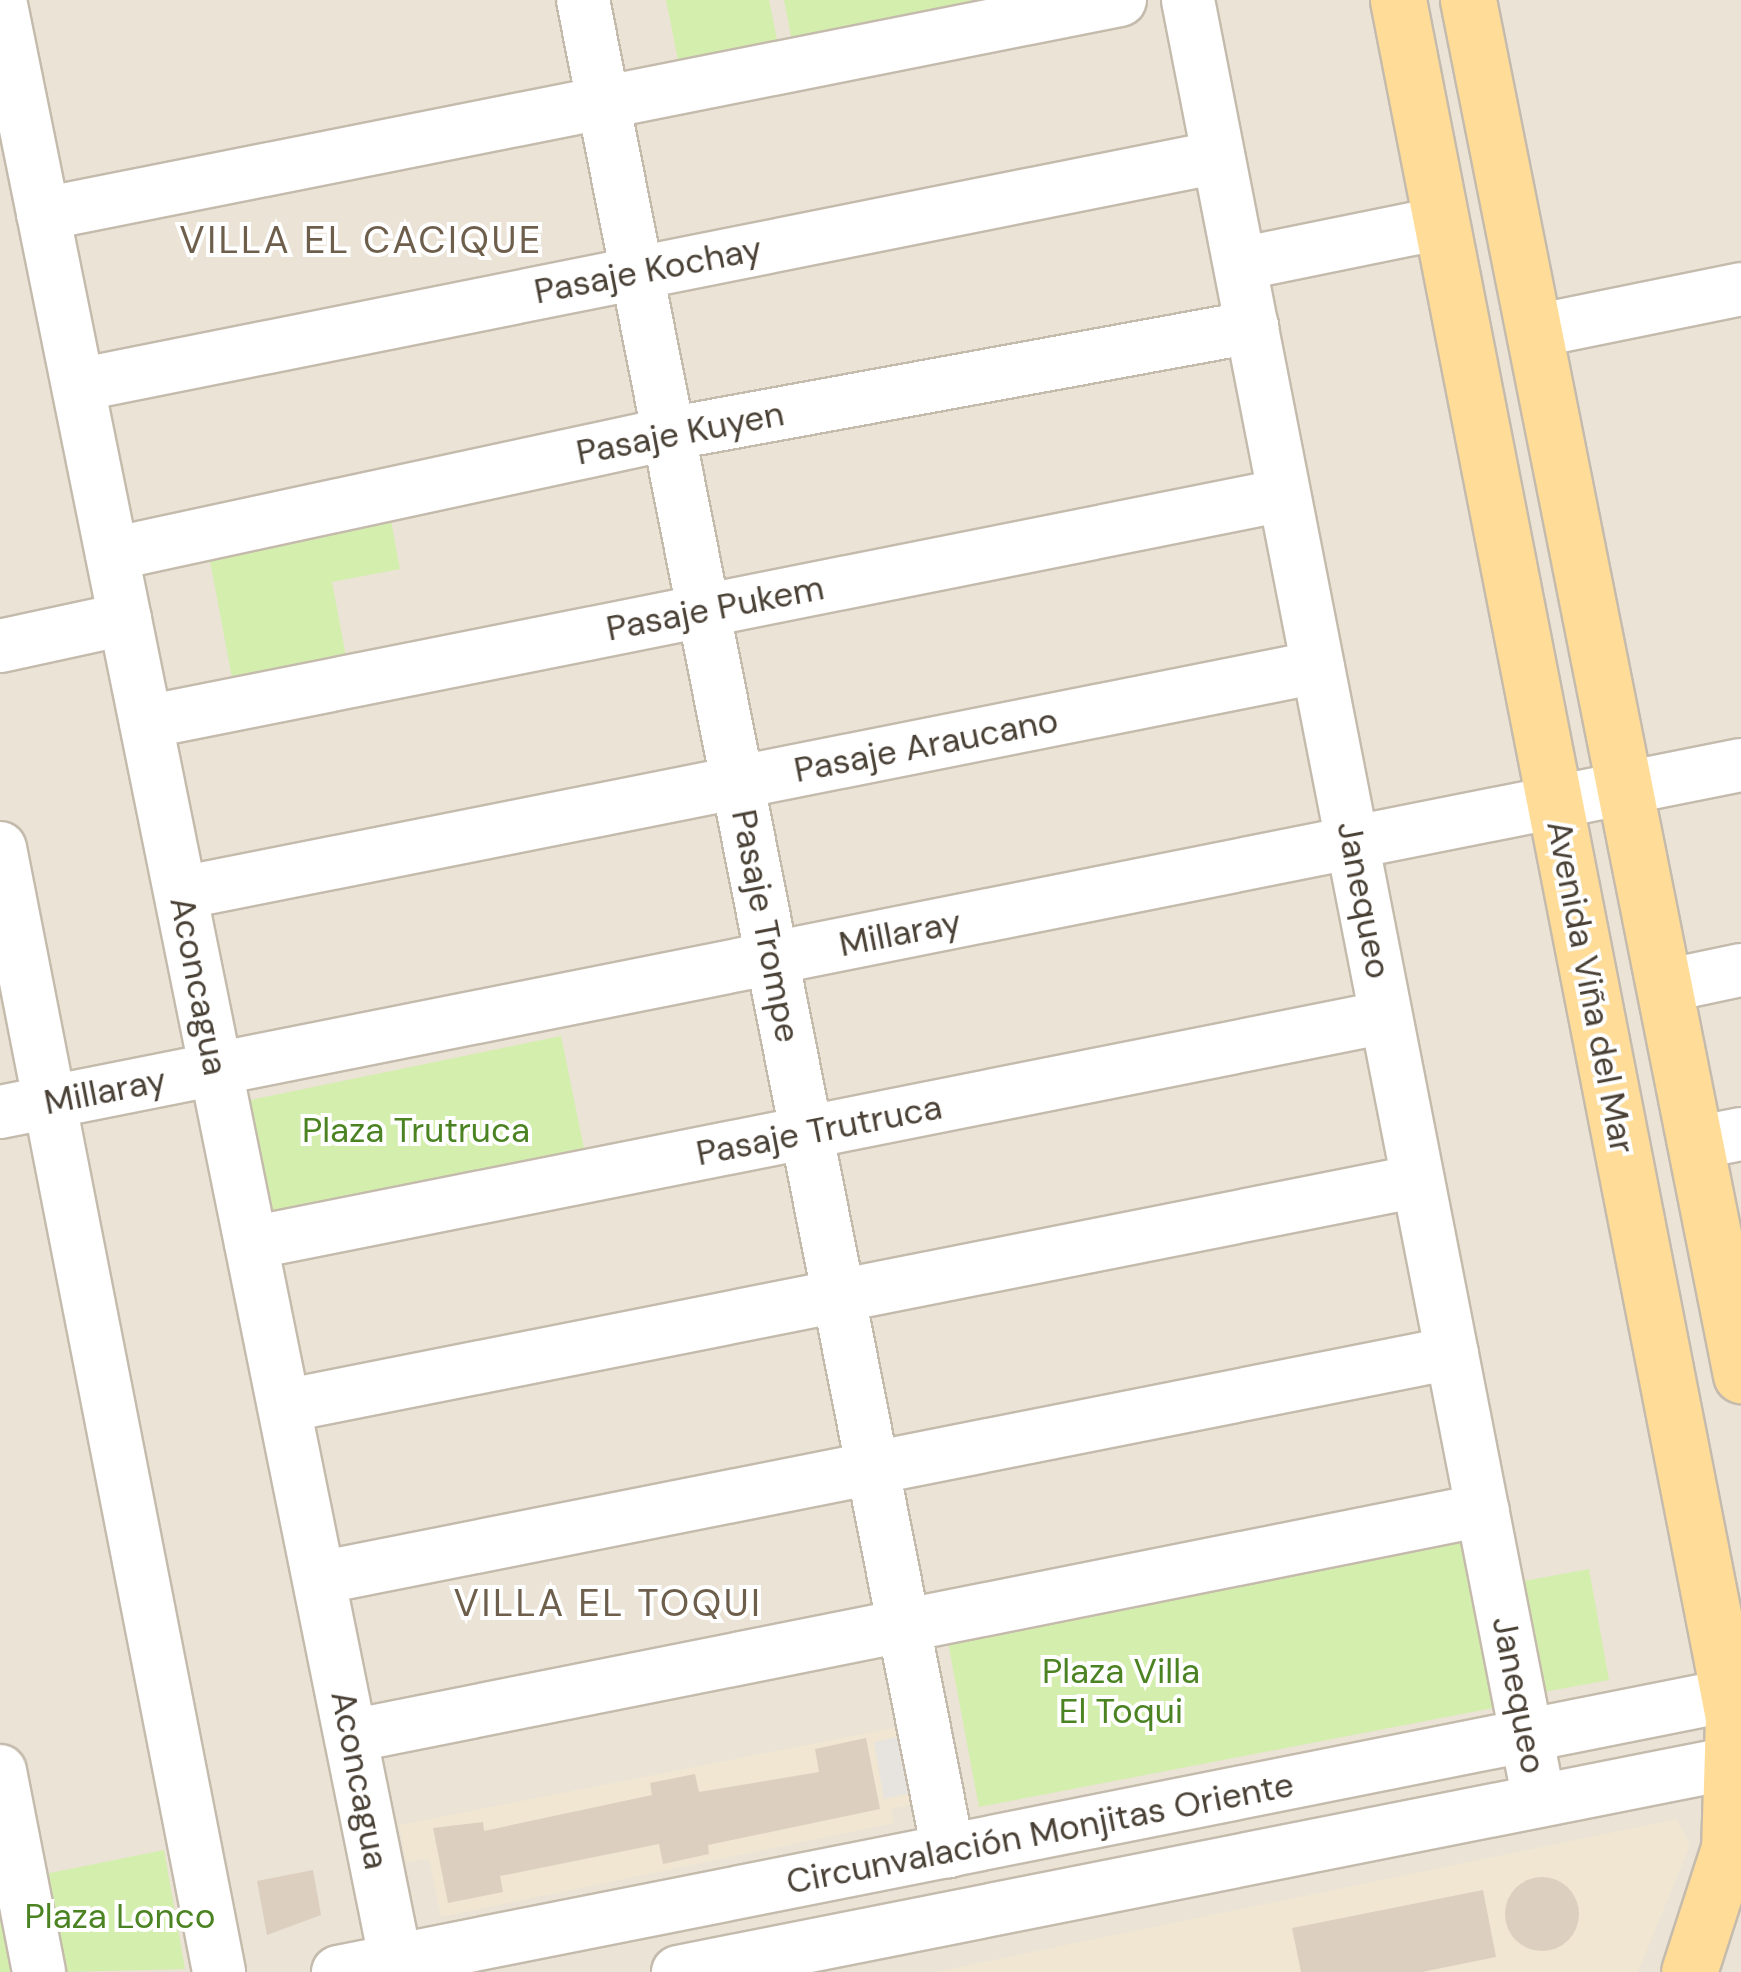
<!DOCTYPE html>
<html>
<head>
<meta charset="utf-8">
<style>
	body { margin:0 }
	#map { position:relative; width:1741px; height:1972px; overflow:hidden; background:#f6f1e8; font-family:"DM Sans",sans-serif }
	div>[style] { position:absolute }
	.residential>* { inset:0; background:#eae3d6 }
	.education>* { inset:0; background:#f0e6d1 }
	.green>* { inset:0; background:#d4eead }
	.parking>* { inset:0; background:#e7e4e0 }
	.building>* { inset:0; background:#dccfbf }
	.round { border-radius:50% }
	.roads { filter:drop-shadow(2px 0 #c5bbad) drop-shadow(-2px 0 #c5bbad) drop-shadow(0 2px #c5bbad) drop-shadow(0 -2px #c5bbad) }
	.minor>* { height:52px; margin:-26px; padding:0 26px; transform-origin:26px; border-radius:26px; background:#fff }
	.major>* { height:55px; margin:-27.5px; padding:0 27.5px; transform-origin:27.5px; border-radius:27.5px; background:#ffdc98 }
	span { translate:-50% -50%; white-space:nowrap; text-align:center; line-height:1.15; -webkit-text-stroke:8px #fff; paint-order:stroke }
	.street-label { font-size:35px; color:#4a4136 }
	.park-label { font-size:35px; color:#4c8322 }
	.neighbourhood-label { font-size:38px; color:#6e5f4c; letter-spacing:2.5px }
</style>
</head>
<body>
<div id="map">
	<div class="residential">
		<div style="clip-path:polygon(0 0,1741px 0,1741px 1972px,0 1972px)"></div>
	</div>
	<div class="education">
		<div style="clip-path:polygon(908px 1725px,923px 1802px,891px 1809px,894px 1823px,441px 1917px,429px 1859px,406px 1862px,399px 1825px)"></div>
		<div style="clip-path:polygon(1677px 1819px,1690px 1845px,1638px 1972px,935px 1972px)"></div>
	</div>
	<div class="green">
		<div style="clip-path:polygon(666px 0,769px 0,778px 45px,679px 65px)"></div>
		<div style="clip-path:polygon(784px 0,1007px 0,792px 41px)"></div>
		<div style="clip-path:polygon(390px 515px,400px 569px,332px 582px,348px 667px,234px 689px,208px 550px)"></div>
		<div style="clip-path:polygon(561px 1036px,586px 1158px,271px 1223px,246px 1101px)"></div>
		<div style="clip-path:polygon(1466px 1537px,1498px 1707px,979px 1807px,947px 1637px)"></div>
		<div style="clip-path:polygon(1589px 1569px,1609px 1680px,1533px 1694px,1513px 1583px)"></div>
		<div style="clip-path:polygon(164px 1850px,185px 1969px,61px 1972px,45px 1874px)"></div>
		<div style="clip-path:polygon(0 1882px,20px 1972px,0 1972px)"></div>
	</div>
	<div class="parking">
		<div style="clip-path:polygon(910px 1734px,921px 1791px,884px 1799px,874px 1742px)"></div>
	</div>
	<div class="building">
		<div style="clip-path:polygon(866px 1738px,880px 1809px,708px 1845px,709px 1854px,663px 1864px,659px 1844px,500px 1876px,503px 1892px,448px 1903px,433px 1828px,483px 1822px,484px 1831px,652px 1795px,650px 1783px,695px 1774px,699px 1792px,819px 1772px,815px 1749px)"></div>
		<div style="clip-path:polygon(313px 1870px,321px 1915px,267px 1935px,257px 1881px)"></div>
		<div class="round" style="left:1505px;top:1877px;width:74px;height:74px"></div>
		<div style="clip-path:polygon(1483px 1890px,1496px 1957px,1422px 1972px,1301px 1972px,1292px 1928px)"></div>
	</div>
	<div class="roads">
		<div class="minor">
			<div style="left:0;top:0;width:2012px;rotate:78.59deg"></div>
			<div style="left:583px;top:0;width:1887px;rotate:78.84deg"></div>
			<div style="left:1188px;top:0;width:1834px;rotate:78.97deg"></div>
			<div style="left:43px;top:214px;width:1098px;rotate:-11.24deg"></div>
			<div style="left:1240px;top:264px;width:206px;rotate:-11.5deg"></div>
			<div style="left:1535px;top:331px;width:210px;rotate:-11.5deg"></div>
			<div style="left:78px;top:385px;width:1163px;rotate:-11.31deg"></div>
			<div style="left:112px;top:554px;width:569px;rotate:-12.18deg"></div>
			<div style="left:668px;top:434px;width:594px;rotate:-10.38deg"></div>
			<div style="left:0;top:646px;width:128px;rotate:-12.2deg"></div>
			<div style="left:146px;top:722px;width:1160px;rotate:-11.28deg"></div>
			<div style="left:0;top:848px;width:1145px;rotate:78.97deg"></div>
			<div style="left:181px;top:893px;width:1159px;rotate:-11.24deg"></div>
			<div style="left:1665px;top:986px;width:78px;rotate:-11.9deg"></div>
			<div style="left:0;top:1112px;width:1775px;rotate:-11.27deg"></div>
			<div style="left:1695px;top:1143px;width:47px;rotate:-11.1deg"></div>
			<div style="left:251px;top:1243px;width:1157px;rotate:-11.26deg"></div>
			<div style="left:284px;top:1406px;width:1156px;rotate:-11.22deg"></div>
			<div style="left:319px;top:1578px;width:1155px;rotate:-11.23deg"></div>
			<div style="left:351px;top:1736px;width:1154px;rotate:-11.29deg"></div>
			<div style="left:0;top:1771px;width:205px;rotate:79deg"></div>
			<div style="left:338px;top:1972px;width:1430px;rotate:-11.25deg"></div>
			<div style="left:678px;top:1972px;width:1084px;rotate:-11.23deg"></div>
		</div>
		<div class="major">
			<div style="left:1398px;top:0;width:1749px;rotate:78.96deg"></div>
			<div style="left:1733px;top:1717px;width:131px;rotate:91.7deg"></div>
			<div style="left:1729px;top:1848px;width:130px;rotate:107.9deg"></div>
			<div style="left:1468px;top:0;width:1402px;rotate:78.77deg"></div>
		</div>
	</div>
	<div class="street-label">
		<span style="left:648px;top:270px;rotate:-11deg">Pasaje Kochay</span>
		<span style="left:680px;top:433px;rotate:-11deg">Pasaje Kuyen</span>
		<span style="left:715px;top:608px;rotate:-11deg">Pasaje Pukem</span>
		<span style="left:926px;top:745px;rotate:-11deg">Pasaje Araucano</span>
		<span style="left:1364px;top:900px;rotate:79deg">Janequeo</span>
		<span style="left:766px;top:926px;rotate:79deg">Pasaje Trompe</span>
		<span style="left:900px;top:933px;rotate:-11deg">Millaray</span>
		<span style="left:199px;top:986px;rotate:79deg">Aconcagua</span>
		<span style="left:1591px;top:987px;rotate:79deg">Avenida Viña del Mar</span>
		<span style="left:105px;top:1091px;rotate:-11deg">Millaray</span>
		<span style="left:819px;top:1130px;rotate:-11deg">Pasaje Trutruca</span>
		<span style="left:1519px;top:1695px;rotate:79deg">Janequeo</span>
		<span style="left:360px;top:1780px;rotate:79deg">Aconcagua</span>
		<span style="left:1040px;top:1833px;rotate:-11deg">Circunvalación Monjitas Oriente</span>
	</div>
	<div class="park-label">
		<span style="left:416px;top:1130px">Plaza Trutruca</span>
		<span style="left:1121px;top:1691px">Plaza Villa<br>El Toqui</span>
		<span style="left:120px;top:1916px">Plaza Lonco</span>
	</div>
	<div class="neighbourhood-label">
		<span style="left:361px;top:241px">VILLA EL CACIQUE</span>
		<span style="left:608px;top:1604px">VILLA EL TOQUI</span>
	</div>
</div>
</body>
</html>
